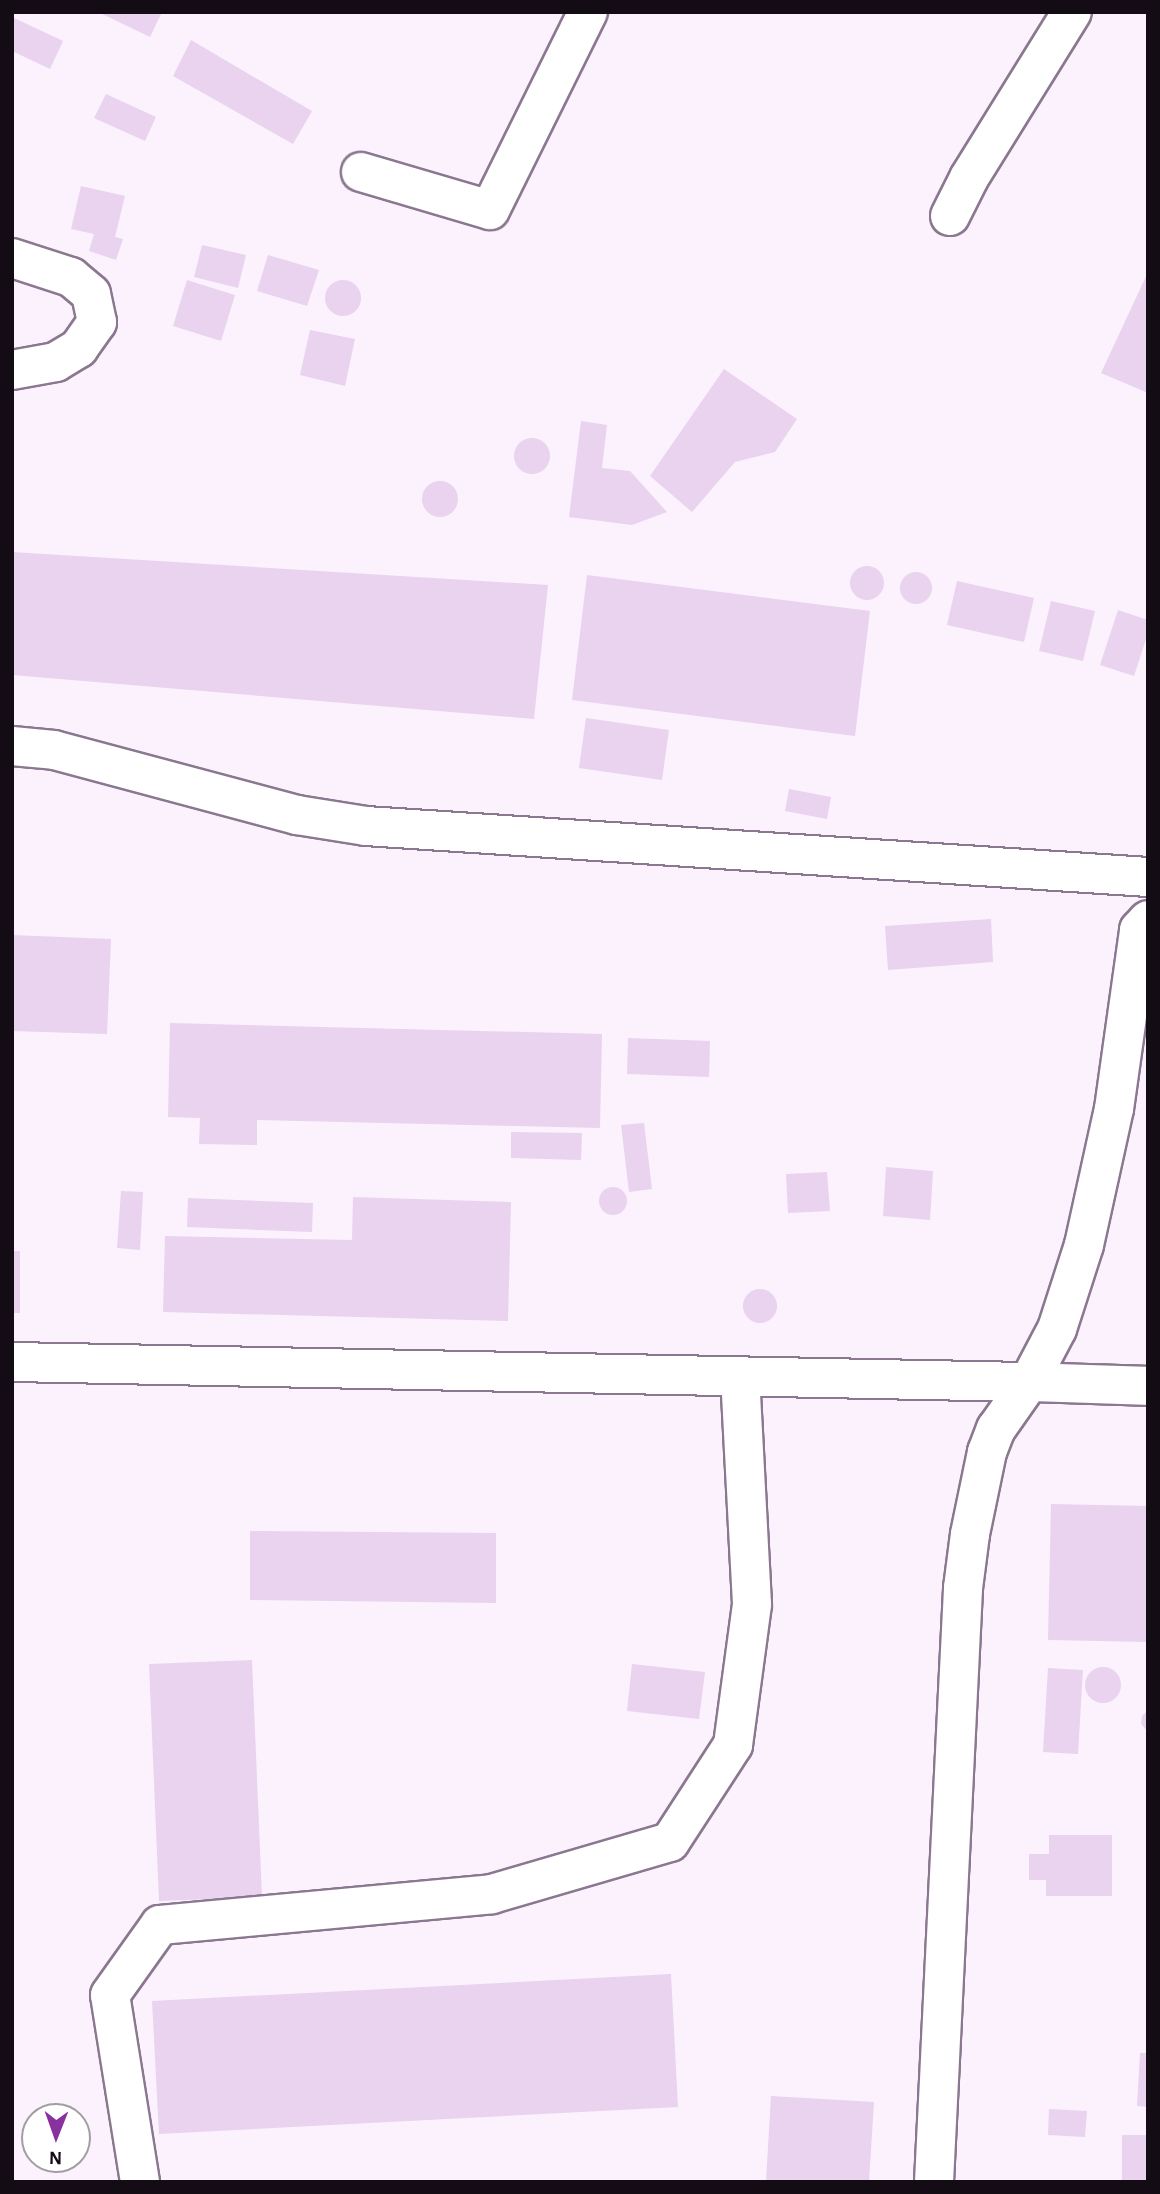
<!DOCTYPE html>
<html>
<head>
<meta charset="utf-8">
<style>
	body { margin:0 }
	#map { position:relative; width:1160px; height:2194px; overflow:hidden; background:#fbf2fd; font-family:"Alegreya Sans",sans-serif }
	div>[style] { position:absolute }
	.building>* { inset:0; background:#e9d3ef }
	.round { border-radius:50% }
	.roads { filter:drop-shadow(2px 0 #8b7790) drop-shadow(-2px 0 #8b7790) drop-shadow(0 2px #8b7790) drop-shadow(0 -2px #8b7790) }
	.minor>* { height:38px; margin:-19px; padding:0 19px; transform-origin:19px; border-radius:19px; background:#fff }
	span { translate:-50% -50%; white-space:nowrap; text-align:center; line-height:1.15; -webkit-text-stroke:7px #fff; paint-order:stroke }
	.frame { position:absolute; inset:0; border:14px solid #130c15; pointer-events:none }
	.north { position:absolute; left:21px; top:2103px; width:70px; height:70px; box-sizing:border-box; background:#fff; border:2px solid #a19ea1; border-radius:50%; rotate:181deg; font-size:19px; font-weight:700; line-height:28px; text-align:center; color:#130c15 }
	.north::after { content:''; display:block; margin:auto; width:24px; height:32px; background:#89319e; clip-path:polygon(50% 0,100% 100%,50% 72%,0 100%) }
</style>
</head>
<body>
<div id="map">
	<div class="building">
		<div style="clip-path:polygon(98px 12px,162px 12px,150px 37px)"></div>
		<div style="clip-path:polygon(12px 17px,63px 41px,50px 69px,12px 51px)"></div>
		<div style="clip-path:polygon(191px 40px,312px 111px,293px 144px,173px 76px)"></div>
		<div style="clip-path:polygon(106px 94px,156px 117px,145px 141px,94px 118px)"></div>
		<div style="clip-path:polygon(81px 186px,125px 196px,115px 237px,123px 239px,116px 260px,89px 251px,94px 234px,71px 229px)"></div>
		<div style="clip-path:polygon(202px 245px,246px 255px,238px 288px,194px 277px)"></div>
		<div style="clip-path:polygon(268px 255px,319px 270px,307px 306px,257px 291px)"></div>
		<div style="clip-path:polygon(1148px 272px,1148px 393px,1101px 373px)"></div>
		<div style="clip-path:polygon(187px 280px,235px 295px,221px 341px,173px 326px)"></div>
		<div class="round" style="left:325px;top:280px;width:36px;height:36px"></div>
		<div style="clip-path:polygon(310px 330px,355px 339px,345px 386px,300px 375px)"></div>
		<div style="clip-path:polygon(724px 369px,797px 419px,775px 452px,735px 462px,692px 512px,650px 476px)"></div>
		<div style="clip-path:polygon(581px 421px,607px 425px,602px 468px,630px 471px,667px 512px,632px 525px,569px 517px)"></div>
		<div class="round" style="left:514px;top:438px;width:36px;height:36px"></div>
		<div class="round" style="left:422px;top:481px;width:36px;height:36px"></div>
		<div style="clip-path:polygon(12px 552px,548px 585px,534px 719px,12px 675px)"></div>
		<div class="round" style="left:850px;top:566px;width:34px;height:34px"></div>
		<div class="round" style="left:900px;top:572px;width:32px;height:32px"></div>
		<div style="clip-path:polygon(587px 575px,870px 611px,855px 736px,572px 700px)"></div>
		<div style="clip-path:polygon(957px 581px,1034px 598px,1024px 642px,947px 625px)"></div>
		<div style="clip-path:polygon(1051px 601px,1095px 611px,1083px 661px,1039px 651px)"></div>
		<div style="clip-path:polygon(1118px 610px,1148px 620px,1148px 633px,1134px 676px,1100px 665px)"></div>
		<div style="clip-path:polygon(586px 718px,669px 730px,662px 780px,579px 768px)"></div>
		<div style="clip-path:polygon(789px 789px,831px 797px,827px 819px,785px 811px)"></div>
		<div style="clip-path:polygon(991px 919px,993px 962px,888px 970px,885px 926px)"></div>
		<div style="clip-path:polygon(12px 935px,111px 939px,107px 1034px,12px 1031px)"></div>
		<div style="clip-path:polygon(170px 1023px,602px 1034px,600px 1128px,257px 1120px,257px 1145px,199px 1144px,200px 1118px,168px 1117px)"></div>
		<div style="clip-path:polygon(628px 1038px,710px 1041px,709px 1077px,627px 1074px)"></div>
		<div style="clip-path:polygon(644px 1123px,652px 1189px,629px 1192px,621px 1125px)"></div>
		<div style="clip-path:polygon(511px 1132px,582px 1133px,581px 1160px,511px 1158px)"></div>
		<div style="clip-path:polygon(886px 1167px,933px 1171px,930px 1220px,883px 1216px)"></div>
		<div style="clip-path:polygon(827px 1172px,830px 1211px,788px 1213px,786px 1174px)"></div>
		<div class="round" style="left:599px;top:1187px;width:28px;height:28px"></div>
		<div style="clip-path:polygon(121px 1191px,143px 1192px,140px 1250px,117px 1248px)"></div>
		<div style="clip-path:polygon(353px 1197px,511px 1202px,508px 1321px,163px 1312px,165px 1236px,352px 1240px)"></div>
		<div style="clip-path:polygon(188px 1198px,313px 1203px,312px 1232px,187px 1227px)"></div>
		<div style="clip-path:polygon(12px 1251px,20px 1251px,20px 1313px,12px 1313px)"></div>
		<div class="round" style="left:743px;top:1289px;width:34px;height:34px"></div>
		<div style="clip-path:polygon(1051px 1504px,1148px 1506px,1148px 1642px,1048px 1640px)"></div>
		<div style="clip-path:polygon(250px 1531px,496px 1533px,496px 1603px,250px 1600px)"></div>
		<div style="clip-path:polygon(252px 1660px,262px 1897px,159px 1901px,149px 1664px)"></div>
		<div style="clip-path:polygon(632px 1664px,705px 1672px,699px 1719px,627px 1711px)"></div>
		<div class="round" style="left:1085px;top:1667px;width:36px;height:36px"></div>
		<div style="clip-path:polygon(1048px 1668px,1083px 1670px,1078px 1754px,1043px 1752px)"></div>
		<div style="clip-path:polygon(1148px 1710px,1148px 1732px,1141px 1724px,1142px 1716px)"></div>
		<div style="clip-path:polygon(1049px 1835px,1112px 1835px,1112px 1896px,1046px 1896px,1046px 1880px,1029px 1880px,1029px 1854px,1049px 1854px)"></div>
		<div style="clip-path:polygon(671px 1974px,678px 2107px,159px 2134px,152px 2001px)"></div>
		<div style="clip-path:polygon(1140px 2053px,1148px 2053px,1148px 2107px,1137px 2106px)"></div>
		<div style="clip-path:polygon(771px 2096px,874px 2102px,869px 2182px,766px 2182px)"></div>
		<div style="clip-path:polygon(1049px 2109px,1087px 2111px,1085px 2137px,1048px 2135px)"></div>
		<div style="clip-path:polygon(1122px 2135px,1148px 2135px,1148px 2182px,1122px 2182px)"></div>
	</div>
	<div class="roads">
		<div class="minor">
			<div style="left:361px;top:172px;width:134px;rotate:16.4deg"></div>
			<div style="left:490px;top:210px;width:221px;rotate:-63.7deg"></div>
			<div style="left:950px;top:216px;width:42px;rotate:-63.4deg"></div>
			<div style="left:969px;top:178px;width:195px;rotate:-58.2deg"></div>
			<div style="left:12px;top:258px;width:62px;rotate:17.9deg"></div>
			<div style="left:71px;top:277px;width:26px;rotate:40deg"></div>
			<div style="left:91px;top:294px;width:29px;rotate:78deg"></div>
			<div style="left:97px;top:322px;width:32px;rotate:125deg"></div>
			<div style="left:79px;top:348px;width:27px;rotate:149deg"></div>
			<div style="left:56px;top:362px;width:45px;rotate:169.7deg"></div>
			<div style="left:12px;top:746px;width:42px;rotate:5.4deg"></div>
			<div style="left:54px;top:750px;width:252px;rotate:15deg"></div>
			<div style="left:297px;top:815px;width:70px;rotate:9.1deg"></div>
			<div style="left:366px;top:826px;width:784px;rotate:3.73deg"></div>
			<div style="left:12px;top:1362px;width:1017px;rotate:1.13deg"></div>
			<div style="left:1029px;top:1382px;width:60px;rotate:-62.2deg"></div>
			<div style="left:1057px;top:1329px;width:88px;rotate:-72.2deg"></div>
			<div style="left:1084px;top:1245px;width:139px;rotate:-77.6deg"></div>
			<div style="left:1114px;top:1109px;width:181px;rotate:-82deg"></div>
			<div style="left:1139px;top:930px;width:13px;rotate:-48deg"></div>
			<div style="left:140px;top:2182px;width:189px;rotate:-99.1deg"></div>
			<div style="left:110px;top:1995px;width:86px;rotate:-54.5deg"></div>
			<div style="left:160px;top:1925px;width:333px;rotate:-5.3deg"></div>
			<div style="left:492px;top:1894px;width:185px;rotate:-16.3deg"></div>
			<div style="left:670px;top:1842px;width:116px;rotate:-57deg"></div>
			<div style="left:733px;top:1745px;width:142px;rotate:-82.3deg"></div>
			<div style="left:752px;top:1604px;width:228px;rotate:-93deg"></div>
			<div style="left:934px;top:2182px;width:595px;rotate:-87.2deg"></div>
			<div style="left:963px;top:1588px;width:54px;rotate:-82.6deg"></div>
			<div style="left:970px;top:1534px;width:84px;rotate:-78.3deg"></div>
			<div style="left:987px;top:1452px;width:25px;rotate:-69deg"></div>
			<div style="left:996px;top:1429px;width:57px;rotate:-54.9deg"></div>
			<div style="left:1029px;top:1382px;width:119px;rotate:1.9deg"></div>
		</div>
	</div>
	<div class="frame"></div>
	<div class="north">N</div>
</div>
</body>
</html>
